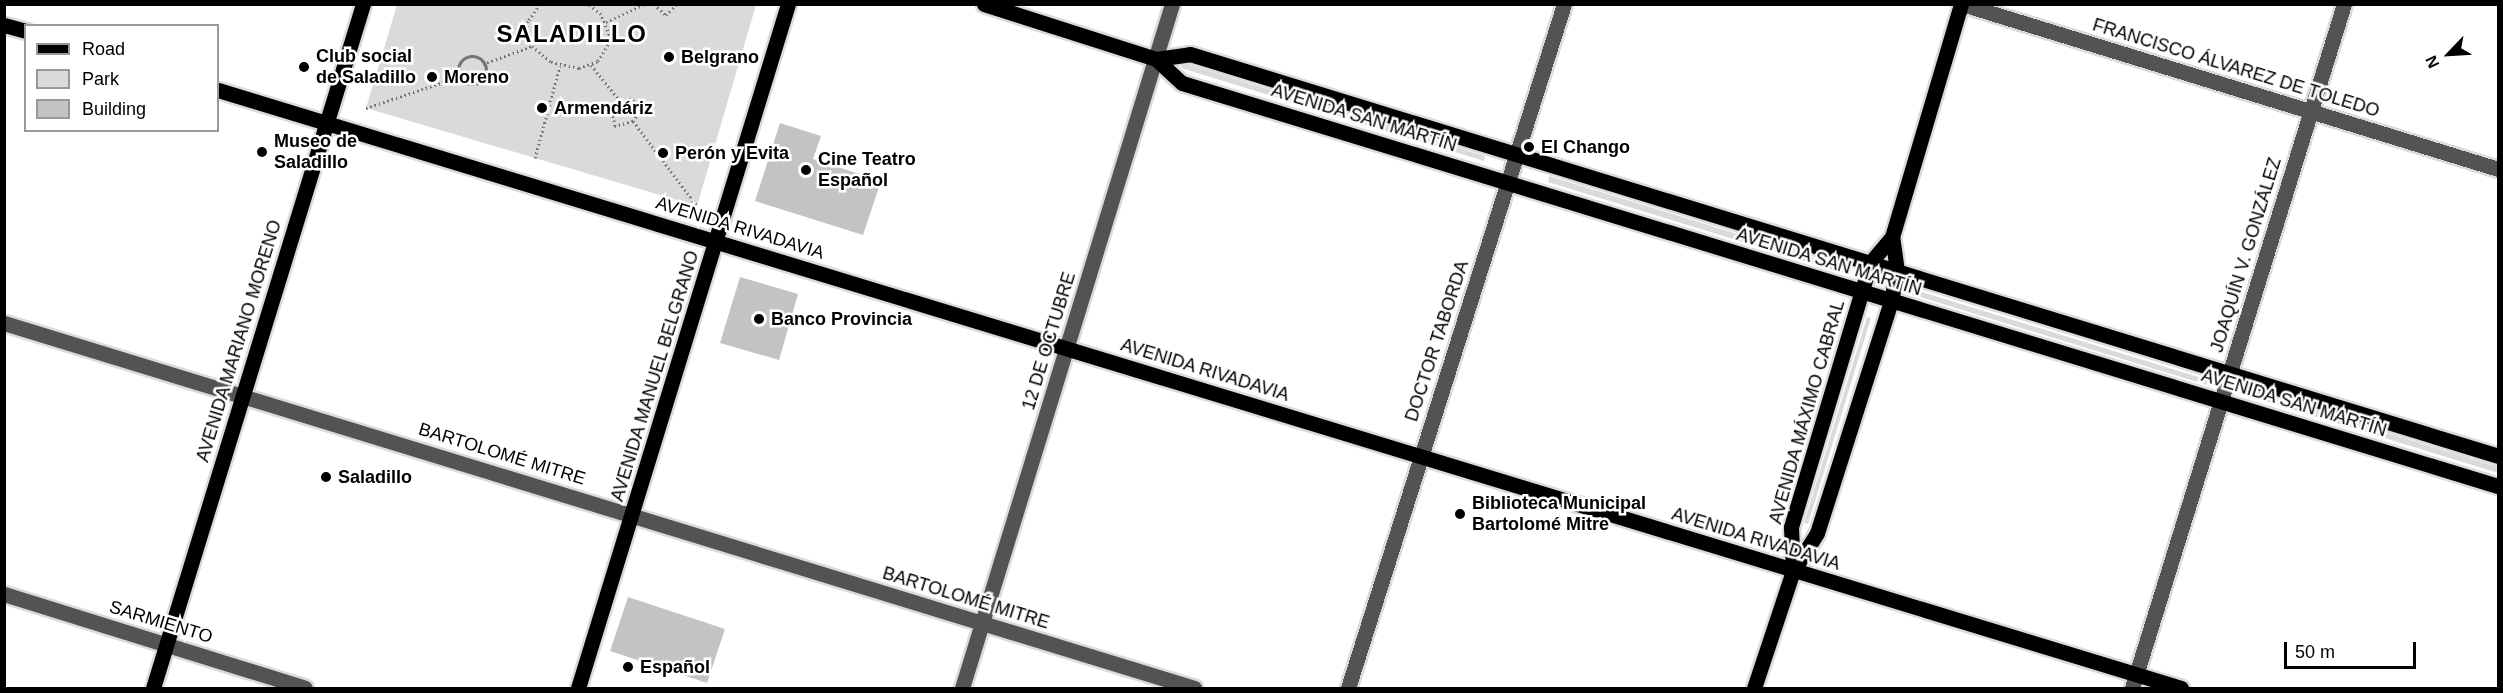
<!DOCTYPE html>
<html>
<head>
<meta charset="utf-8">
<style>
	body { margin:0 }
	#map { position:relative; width:2503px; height:693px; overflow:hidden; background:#fff; font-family:Arial,sans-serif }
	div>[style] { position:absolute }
	.green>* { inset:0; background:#dadada }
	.building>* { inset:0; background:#c3c3c3 }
	.path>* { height:3px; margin-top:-1.5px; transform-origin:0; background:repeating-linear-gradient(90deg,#757575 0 1.5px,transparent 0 4.5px) }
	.path>.ring { margin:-1.5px; padding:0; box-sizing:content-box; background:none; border:3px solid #757575; border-radius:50% }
	.roads { filter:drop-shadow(2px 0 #dbdbdb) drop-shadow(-2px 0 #dbdbdb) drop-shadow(0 2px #dbdbdb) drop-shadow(0 -2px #dbdbdb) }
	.minor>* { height:15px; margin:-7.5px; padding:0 7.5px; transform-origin:7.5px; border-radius:7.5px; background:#535353 }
	.major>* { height:15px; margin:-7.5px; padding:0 7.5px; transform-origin:7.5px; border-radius:7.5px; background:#000 }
	.dots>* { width:16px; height:16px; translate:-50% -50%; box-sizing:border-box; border:3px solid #fff; border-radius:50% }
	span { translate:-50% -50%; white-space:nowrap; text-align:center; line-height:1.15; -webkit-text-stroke:5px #fff; paint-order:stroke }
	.poi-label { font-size:18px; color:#000; font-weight:700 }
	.left { translate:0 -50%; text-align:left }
	.street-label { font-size:18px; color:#000 }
	.district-label { font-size:24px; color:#000; font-weight:700; letter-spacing:1.5px }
	.frame { position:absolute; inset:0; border:6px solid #000; pointer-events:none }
	.legend { position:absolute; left:24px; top:24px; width:195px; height:108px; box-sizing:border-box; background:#fff; border:2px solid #999; margin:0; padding:8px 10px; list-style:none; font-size:18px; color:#000 }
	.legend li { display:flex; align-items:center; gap:12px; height:30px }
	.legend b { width:30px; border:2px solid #999 }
	.north { position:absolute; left:2419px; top:24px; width:60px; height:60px; -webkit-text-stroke:4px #fff; paint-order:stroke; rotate:245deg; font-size:16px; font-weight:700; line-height:24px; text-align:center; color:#000 }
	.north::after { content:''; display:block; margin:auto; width:21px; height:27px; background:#000; clip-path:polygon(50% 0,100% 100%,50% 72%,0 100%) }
	.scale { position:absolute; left:2284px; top:642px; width:132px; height:27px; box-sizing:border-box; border:3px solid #000; border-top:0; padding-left:8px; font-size:18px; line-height:21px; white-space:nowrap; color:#000; -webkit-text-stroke:4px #fff; paint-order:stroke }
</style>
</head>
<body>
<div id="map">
	<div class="green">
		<div style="clip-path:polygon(397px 5px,756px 5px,697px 206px,366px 108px)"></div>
		<div style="clip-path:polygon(1183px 63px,1485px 156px,1484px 161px,1181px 68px)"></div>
		<div style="clip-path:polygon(1549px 176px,1852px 269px,1850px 275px,1548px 182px)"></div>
		<div style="clip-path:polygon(1906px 287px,2208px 380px,2207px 385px,1904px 292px)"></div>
		<div style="clip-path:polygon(1867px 317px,1871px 318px,1808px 524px,1804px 523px)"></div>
		<div style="clip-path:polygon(2254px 392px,2498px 467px,2498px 473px,2252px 397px)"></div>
	</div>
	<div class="building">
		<div style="clip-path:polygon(780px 123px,821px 136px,813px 159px,881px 181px,863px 235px,755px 201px)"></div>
		<div style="clip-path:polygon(740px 277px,798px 294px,779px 360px,720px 343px)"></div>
		<div style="clip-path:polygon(628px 597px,725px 629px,707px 683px,610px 651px)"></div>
	</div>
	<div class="path">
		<div style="left:540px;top:4px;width:21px;rotate:125deg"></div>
		<div style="left:528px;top:21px;width:9px;rotate:103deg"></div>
		<div style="left:526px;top:30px;width:17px;rotate:69deg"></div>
		<div style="left:532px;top:46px;width:25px;rotate:40deg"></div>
		<div style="left:551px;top:62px;width:29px;rotate:12deg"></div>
		<div style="left:579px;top:68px;width:20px;rotate:-20deg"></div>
		<div style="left:598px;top:61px;width:26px;rotate:-59deg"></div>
		<div style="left:611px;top:39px;width:27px;rotate:-112deg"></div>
		<div style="left:601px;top:14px;width:16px;rotate:-142deg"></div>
		<div style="left:654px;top:4px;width:16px;rotate:43deg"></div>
		<div style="left:666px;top:15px;width:16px;rotate:-45deg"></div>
		<div style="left:606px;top:22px;width:43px;rotate:-24.8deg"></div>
		<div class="ring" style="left:458px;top:56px;width:25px;height:25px"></div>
		<div style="left:483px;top:64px;width:52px;rotate:-20.2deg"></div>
		<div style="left:591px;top:65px;width:46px;rotate:51.1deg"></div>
		<div style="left:629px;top:98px;width:15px;rotate:28deg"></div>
		<div style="left:642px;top:105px;width:9px;rotate:111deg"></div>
		<div style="left:639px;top:113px;width:10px;rotate:127deg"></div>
		<div style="left:633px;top:121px;width:19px;rotate:164deg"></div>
		<div style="left:615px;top:126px;width:14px;rotate:-102deg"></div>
		<div style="left:612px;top:112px;width:22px;rotate:-39deg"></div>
		<div style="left:366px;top:108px;width:101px;rotate:-18.4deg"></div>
		<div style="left:633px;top:121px;width:106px;rotate:53deg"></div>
		<div style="left:535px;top:158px;width:95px;rotate:-74.8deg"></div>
	</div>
	<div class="roads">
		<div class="minor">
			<div style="left:1962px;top:4px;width:561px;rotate:17.11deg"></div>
			<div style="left:4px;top:323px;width:1245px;rotate:17.05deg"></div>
			<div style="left:4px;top:594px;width:315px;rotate:17.3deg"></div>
			<div style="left:962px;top:688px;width:716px;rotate:-72.93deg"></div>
			<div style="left:1348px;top:688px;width:717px;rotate:-72.47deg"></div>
			<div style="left:2132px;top:688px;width:716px;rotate:-72.78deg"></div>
		</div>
		<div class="major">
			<div style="left:984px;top:4px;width:181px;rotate:17.7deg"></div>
			<div style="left:1156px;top:59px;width:35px;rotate:43deg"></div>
			<div style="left:1182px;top:83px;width:1376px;rotate:17.03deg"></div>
			<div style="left:4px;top:25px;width:23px;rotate:15deg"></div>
			<div style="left:1156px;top:59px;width:34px;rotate:-8deg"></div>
			<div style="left:1190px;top:54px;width:1368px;rotate:17.08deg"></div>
			<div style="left:218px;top:90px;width:2052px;rotate:16.94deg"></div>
			<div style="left:1793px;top:571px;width:44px;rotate:-92.6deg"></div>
			<div style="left:1791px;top:527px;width:276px;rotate:-73.3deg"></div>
			<div style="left:1870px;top:263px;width:34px;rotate:-50deg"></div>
			<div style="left:1892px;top:237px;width:243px;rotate:-73.5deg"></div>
			<div style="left:153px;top:688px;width:716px;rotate:-72.93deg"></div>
			<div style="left:578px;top:688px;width:716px;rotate:-72.93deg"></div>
			<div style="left:1754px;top:688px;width:123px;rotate:-71.6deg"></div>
			<div style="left:1793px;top:571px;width:45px;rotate:-57.7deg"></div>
			<div style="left:1817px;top:533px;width:244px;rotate:-72.3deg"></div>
			<div style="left:1891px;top:301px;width:31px;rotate:-79deg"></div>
			<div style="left:1897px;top:271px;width:34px;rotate:-98deg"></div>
		</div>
	</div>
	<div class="dots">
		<div style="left:669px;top:57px;background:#000"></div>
		<div style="left:304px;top:67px;background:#000"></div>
		<div style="left:432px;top:77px;background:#000"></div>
		<div style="left:542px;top:108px;background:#000"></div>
		<div style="left:1529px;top:147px;background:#000"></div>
		<div style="left:262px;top:152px;background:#000"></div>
		<div style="left:663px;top:153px;background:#000"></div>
		<div style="left:806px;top:170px;background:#000"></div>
		<div style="left:759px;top:319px;background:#000"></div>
		<div style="left:326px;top:477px;background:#000"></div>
		<div style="left:1460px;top:514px;background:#000"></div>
		<div style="left:628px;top:667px;background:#000"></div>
	</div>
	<div class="poi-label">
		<span class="left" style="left:316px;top:67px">Club social<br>de Saladillo</span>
		<span class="left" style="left:681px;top:57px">Belgrano</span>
		<span class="left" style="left:444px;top:77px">Moreno</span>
		<span class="left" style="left:554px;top:108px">Armendáriz</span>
		<span class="left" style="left:274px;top:152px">Museo de<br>Saladillo</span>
		<span class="left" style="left:1541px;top:147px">El Chango</span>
		<span class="left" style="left:675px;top:153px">Perón y Evita</span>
		<span class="left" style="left:818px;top:170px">Cine Teatro<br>Español</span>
		<span class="left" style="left:771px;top:319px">Banco Provincia</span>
		<span class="left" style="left:338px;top:477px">Saladillo</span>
		<span class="left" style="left:1472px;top:514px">Biblioteca Municipal<br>Bartolomé Mitre</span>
		<span class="left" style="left:640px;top:667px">Español</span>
	</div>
	<div class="street-label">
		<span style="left:2236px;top:68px;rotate:17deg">FRANCISCO ÁLVAREZ DE TOLEDO</span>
		<span style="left:1364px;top:118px;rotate:17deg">AVENIDA SAN MARTÍN</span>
		<span style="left:740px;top:228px;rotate:17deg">AVENIDA RIVADAVIA</span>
		<span style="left:2246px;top:255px;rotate:-73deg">JOAQUÍN V. GONZÁLEZ</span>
		<span style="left:1829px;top:262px;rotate:17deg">AVENIDA SAN MARTÍN</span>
		<span style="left:239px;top:341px;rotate:-73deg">AVENIDA MARIANO MORENO</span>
		<span style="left:1049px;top:341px;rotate:-73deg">12 DE OCTUBRE</span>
		<span style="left:1437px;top:341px;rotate:-72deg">DOCTOR TABORDA</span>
		<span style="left:1205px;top:370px;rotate:17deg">AVENIDA RIVADAVIA</span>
		<span style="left:655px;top:376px;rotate:-73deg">AVENIDA MANUEL BELGRANO</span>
		<span style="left:2294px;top:403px;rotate:17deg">AVENIDA SAN MARTÍN</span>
		<span style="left:1807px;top:412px;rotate:-74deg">AVENIDA MÁXIMO CABRAL</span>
		<span style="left:502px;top:454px;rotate:17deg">BARTOLOMÉ MITRE</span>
		<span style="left:1756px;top:539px;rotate:17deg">AVENIDA RIVADAVIA</span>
		<span style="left:966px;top:598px;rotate:17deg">BARTOLOMÉ MITRE</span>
		<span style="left:161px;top:622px;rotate:17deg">SARMIENTO</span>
	</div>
	<div class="district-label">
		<span style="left:572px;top:34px">SALADILLO</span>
	</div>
	<div class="frame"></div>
	<ul class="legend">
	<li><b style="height:8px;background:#000"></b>Road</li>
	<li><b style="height:16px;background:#dadada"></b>Park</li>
	<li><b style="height:16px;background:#c3c3c3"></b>Building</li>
	</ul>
	<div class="north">N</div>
	<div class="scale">50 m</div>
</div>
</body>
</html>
